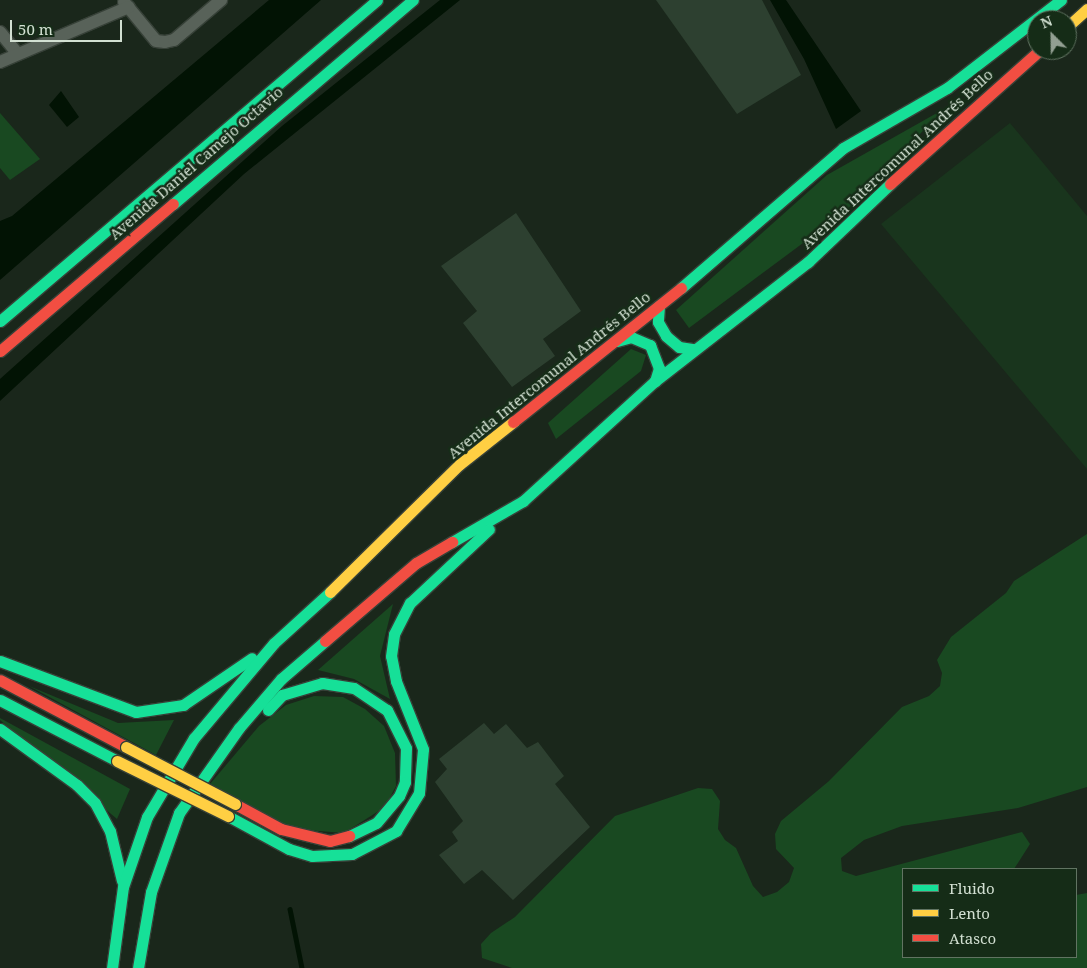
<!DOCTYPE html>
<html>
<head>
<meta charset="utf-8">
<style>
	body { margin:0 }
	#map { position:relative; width:1087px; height:968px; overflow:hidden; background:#1a271b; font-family:"Noto Serif",serif }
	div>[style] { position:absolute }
	.built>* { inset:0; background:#19351d }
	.green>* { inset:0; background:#194921 }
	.water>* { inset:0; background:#021304 }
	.stream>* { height:4.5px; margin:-2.25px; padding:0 2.25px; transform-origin:2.25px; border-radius:2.25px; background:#021304 }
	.building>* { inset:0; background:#2d4030 }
	.roads { filter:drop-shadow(1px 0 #374138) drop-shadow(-1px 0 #374138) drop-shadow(0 1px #374138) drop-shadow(0 -1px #374138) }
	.street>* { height:12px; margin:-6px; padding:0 6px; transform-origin:6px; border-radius:6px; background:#586259 }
	.fast>* { height:11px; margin:-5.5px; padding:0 5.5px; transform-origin:5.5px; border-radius:5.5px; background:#16e098 }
	.slow>* { height:11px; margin:-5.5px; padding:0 5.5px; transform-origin:5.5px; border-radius:5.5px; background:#ffcf43 }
	.jam>* { height:11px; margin:-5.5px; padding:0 5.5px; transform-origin:5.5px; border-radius:5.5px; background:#f24e42 }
	.bridges { filter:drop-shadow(1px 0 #374138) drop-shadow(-1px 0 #374138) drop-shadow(0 1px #374138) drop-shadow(0 -1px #374138) }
	.slow-bridge>* { height:11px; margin:-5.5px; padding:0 5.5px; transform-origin:5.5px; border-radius:5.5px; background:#ffcf43 }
	span { translate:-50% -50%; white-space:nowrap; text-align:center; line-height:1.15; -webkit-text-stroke:5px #152c17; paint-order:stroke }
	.street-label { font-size:15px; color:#d2e0d2 }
	.legend { position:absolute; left:902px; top:868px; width:175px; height:90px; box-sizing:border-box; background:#152c17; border:1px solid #617462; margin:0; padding:6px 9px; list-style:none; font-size:15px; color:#d2e0d2 }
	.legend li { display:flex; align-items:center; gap:10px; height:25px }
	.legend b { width:25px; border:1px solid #617462 }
	.north { position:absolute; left:1027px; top:10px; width:50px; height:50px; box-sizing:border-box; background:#152c17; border:1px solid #617462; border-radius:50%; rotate:337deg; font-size:14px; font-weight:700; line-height:20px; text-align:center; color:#d2e0d2 }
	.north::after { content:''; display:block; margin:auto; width:18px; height:22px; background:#929f92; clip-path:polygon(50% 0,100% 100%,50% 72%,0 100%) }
	.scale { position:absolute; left:10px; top:20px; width:112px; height:22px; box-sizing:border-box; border:2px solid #d2e0d2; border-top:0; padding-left:6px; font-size:15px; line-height:18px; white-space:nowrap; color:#d2e0d2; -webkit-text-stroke:4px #152c17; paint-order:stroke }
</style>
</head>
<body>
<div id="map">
	<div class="built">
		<div style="clip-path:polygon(1010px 123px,1087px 216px,1087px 469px,881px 224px)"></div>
	</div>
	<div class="green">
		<div style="clip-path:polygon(944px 109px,846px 211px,689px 328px,676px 310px,827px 175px)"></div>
		<div style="clip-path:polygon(0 113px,40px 159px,10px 180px,0 168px)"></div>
		<div style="clip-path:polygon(631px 349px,646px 355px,641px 371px,556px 439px,548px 423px)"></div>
		<div style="clip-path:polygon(1087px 534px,1087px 787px,1018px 808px,902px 826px,864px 840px,841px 858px,842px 871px,856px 876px,1022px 832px,1030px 844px,1014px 869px,903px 869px,903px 957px,1076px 957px,1076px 895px,1087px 893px,1087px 968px,512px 968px,482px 958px,481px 944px,491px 933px,515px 917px,615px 816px,698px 788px,712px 789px,720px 801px,718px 829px,725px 840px,736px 848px,753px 886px,763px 897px,777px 892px,789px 882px,794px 868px,776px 849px,775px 834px,781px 821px,829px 781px,902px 707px,929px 696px,940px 686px,942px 673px,937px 660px,951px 637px,1006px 593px,1014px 581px)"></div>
		<div style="clip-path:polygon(393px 604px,380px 656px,390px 699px,354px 679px,318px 670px)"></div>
		<div style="clip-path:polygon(29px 686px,118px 723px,174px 720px,156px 755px)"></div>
		<div style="clip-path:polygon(314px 696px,343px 697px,365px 709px,384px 726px,395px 753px,396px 786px,385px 807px,344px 833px,293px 829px,210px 784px,259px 726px,286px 705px)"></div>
		<div style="clip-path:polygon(0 718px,130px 789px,117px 819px,0 720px)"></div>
	</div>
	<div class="water">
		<div style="clip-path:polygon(269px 0,321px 0,0 280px,0 221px,12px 216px)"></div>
		<div style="clip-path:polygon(440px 0,460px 0,244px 174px,0 401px,0 379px,282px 126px)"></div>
		<div style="clip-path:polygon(770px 0,786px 0,861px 111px,836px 129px,804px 59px)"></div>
		<div style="clip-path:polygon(61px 91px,79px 117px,67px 127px,49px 105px)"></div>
	</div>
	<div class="stream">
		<div style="left:290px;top:909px;width:60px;rotate:78.5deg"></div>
	</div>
	<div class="building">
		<div style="clip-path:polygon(656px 0,762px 0,801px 75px,737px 114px)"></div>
		<div style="clip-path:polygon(516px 213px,581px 311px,543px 339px,555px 356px,512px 387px,463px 323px,477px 311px,441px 266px)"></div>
		<div style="clip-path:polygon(484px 723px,494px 734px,506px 724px,527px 748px,538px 742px,564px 776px,555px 784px,590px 827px,513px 900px,482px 870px,464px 884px,439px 855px,458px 841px,452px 832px,463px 821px,435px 782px,447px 769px,439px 759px)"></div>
	</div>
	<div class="roads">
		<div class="street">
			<div style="left:124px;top:2px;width:50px;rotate:50.6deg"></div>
			<div style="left:156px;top:41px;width:9px;rotate:6deg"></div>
			<div style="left:165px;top:42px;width:9px;rotate:-13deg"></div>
			<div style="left:174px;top:40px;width:62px;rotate:-40.4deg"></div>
			<div style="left:0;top:32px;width:28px;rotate:51deg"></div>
			<div style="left:0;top:62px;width:140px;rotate:-23.1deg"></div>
		</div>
		<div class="fast">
			<div style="left:173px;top:204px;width:315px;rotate:-40.4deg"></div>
			<div style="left:681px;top:288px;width:214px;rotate:-40.8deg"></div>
			<div style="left:843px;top:148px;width:120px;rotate:-30deg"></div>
			<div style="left:947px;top:88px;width:144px;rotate:-37.7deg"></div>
			<div style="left:659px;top:306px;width:16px;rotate:94deg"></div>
			<div style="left:658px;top:322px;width:16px;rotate:60deg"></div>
			<div style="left:666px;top:336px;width:17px;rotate:40deg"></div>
			<div style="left:679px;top:347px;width:15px;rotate:8deg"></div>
			<div style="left:0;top:321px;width:495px;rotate:-40.4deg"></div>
			<div style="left:617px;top:341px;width:15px;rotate:-16deg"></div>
			<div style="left:631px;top:337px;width:21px;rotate:23deg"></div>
			<div style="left:650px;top:345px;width:25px;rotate:69deg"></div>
			<div style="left:659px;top:368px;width:14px;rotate:107deg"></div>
			<div style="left:452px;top:542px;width:82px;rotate:-30deg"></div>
			<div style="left:523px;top:501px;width:178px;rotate:-42.3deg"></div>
			<div style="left:655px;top:381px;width:194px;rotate:-37.9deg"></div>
			<div style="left:808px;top:262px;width:113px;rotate:-43.6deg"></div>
			<div style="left:0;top:661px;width:145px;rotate:20.6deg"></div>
			<div style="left:136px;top:712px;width:48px;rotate:-8.5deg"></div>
			<div style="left:183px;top:705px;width:83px;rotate:-34.3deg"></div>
			<div style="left:0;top:700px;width:132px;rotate:27.5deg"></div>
			<div style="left:268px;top:710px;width:21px;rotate:-47deg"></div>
			<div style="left:282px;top:695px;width:42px;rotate:-16.7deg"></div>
			<div style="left:322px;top:683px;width:32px;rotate:9deg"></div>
			<div style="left:354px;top:688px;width:40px;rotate:34deg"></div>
			<div style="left:387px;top:710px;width:42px;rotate:63.4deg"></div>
			<div style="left:406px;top:748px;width:34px;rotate:92deg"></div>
			<div style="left:405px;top:782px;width:15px;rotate:113deg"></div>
			<div style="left:399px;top:796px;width:35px;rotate:130deg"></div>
			<div style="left:376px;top:823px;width:30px;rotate:154deg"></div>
			<div style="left:0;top:729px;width:95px;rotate:36deg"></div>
			<div style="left:77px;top:785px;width:25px;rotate:45deg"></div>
			<div style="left:95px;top:803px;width:32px;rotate:62deg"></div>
			<div style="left:110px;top:831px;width:51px;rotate:76.5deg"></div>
			<div style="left:228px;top:816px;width:69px;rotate:28.4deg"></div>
			<div style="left:289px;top:849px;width:24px;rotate:17deg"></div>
			<div style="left:312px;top:856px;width:40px;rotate:-2.9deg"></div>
			<div style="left:352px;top:854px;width:50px;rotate:-27.6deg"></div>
			<div style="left:396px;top:831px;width:44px;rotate:-58.8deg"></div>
			<div style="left:419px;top:793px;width:44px;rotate:-84.8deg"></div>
			<div style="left:423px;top:749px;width:73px;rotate:-111.7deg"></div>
			<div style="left:396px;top:681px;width:25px;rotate:-101deg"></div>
			<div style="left:391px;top:656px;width:22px;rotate:-82deg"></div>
			<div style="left:394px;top:634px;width:35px;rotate:-63deg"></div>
			<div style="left:410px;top:603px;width:108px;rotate:-43.1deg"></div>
			<div style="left:112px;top:968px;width:82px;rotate:-82.3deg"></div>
			<div style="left:123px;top:887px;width:74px;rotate:-71.1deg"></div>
			<div style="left:147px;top:817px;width:92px;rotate:-59.3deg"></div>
			<div style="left:194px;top:738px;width:124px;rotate:-49.9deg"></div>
			<div style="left:274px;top:643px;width:76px;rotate:-42.3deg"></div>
			<div style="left:138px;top:968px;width:77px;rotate:-80.3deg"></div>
			<div style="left:151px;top:892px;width:84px;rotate:-70.5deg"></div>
			<div style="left:179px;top:813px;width:104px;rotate:-54.8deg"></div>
			<div style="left:239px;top:728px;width:65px;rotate:-49.4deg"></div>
			<div style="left:281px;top:679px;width:58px;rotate:-40.8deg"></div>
		</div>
		<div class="slow">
			<div style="left:1067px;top:27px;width:27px;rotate:-42deg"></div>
			<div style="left:330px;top:592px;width:182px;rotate:-44.6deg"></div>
			<div style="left:460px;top:464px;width:68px;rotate:-38.4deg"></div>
		</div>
		<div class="jam">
			<div style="left:890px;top:184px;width:201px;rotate:-41.8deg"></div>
			<div style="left:0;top:351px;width:227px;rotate:-40.4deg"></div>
			<div style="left:513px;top:422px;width:215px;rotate:-38.6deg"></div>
			<div style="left:325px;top:641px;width:120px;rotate:-40.6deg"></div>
			<div style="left:416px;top:563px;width:42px;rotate:-30.3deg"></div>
			<div style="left:0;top:680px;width:143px;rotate:28deg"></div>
			<div style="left:235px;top:804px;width:52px;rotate:28.5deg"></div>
			<div style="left:281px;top:829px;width:50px;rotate:13.8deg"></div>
			<div style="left:330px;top:841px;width:20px;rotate:-15deg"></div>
		</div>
	</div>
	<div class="bridges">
		<div class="slow-bridge">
			<div style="left:126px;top:747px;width:123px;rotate:27.6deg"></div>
			<div style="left:117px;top:761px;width:124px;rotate:26.4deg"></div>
		</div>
	</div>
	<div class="street-label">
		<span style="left:897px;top:159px;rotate:-43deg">Avenida Intercomunal Andrés Bello</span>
		<span style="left:196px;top:163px;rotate:-41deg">Avenida Daniel Camejo Octavio</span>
		<span style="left:549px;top:375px;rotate:-39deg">Avenida Intercomunal Andrés Bello</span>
	</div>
	<ul class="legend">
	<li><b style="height:6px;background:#16e098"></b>Fluido</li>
	<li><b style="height:6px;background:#ffcf43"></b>Lento</li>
	<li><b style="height:6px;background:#f24e42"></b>Atasco</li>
	</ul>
	<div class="north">N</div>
	<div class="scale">50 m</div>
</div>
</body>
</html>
